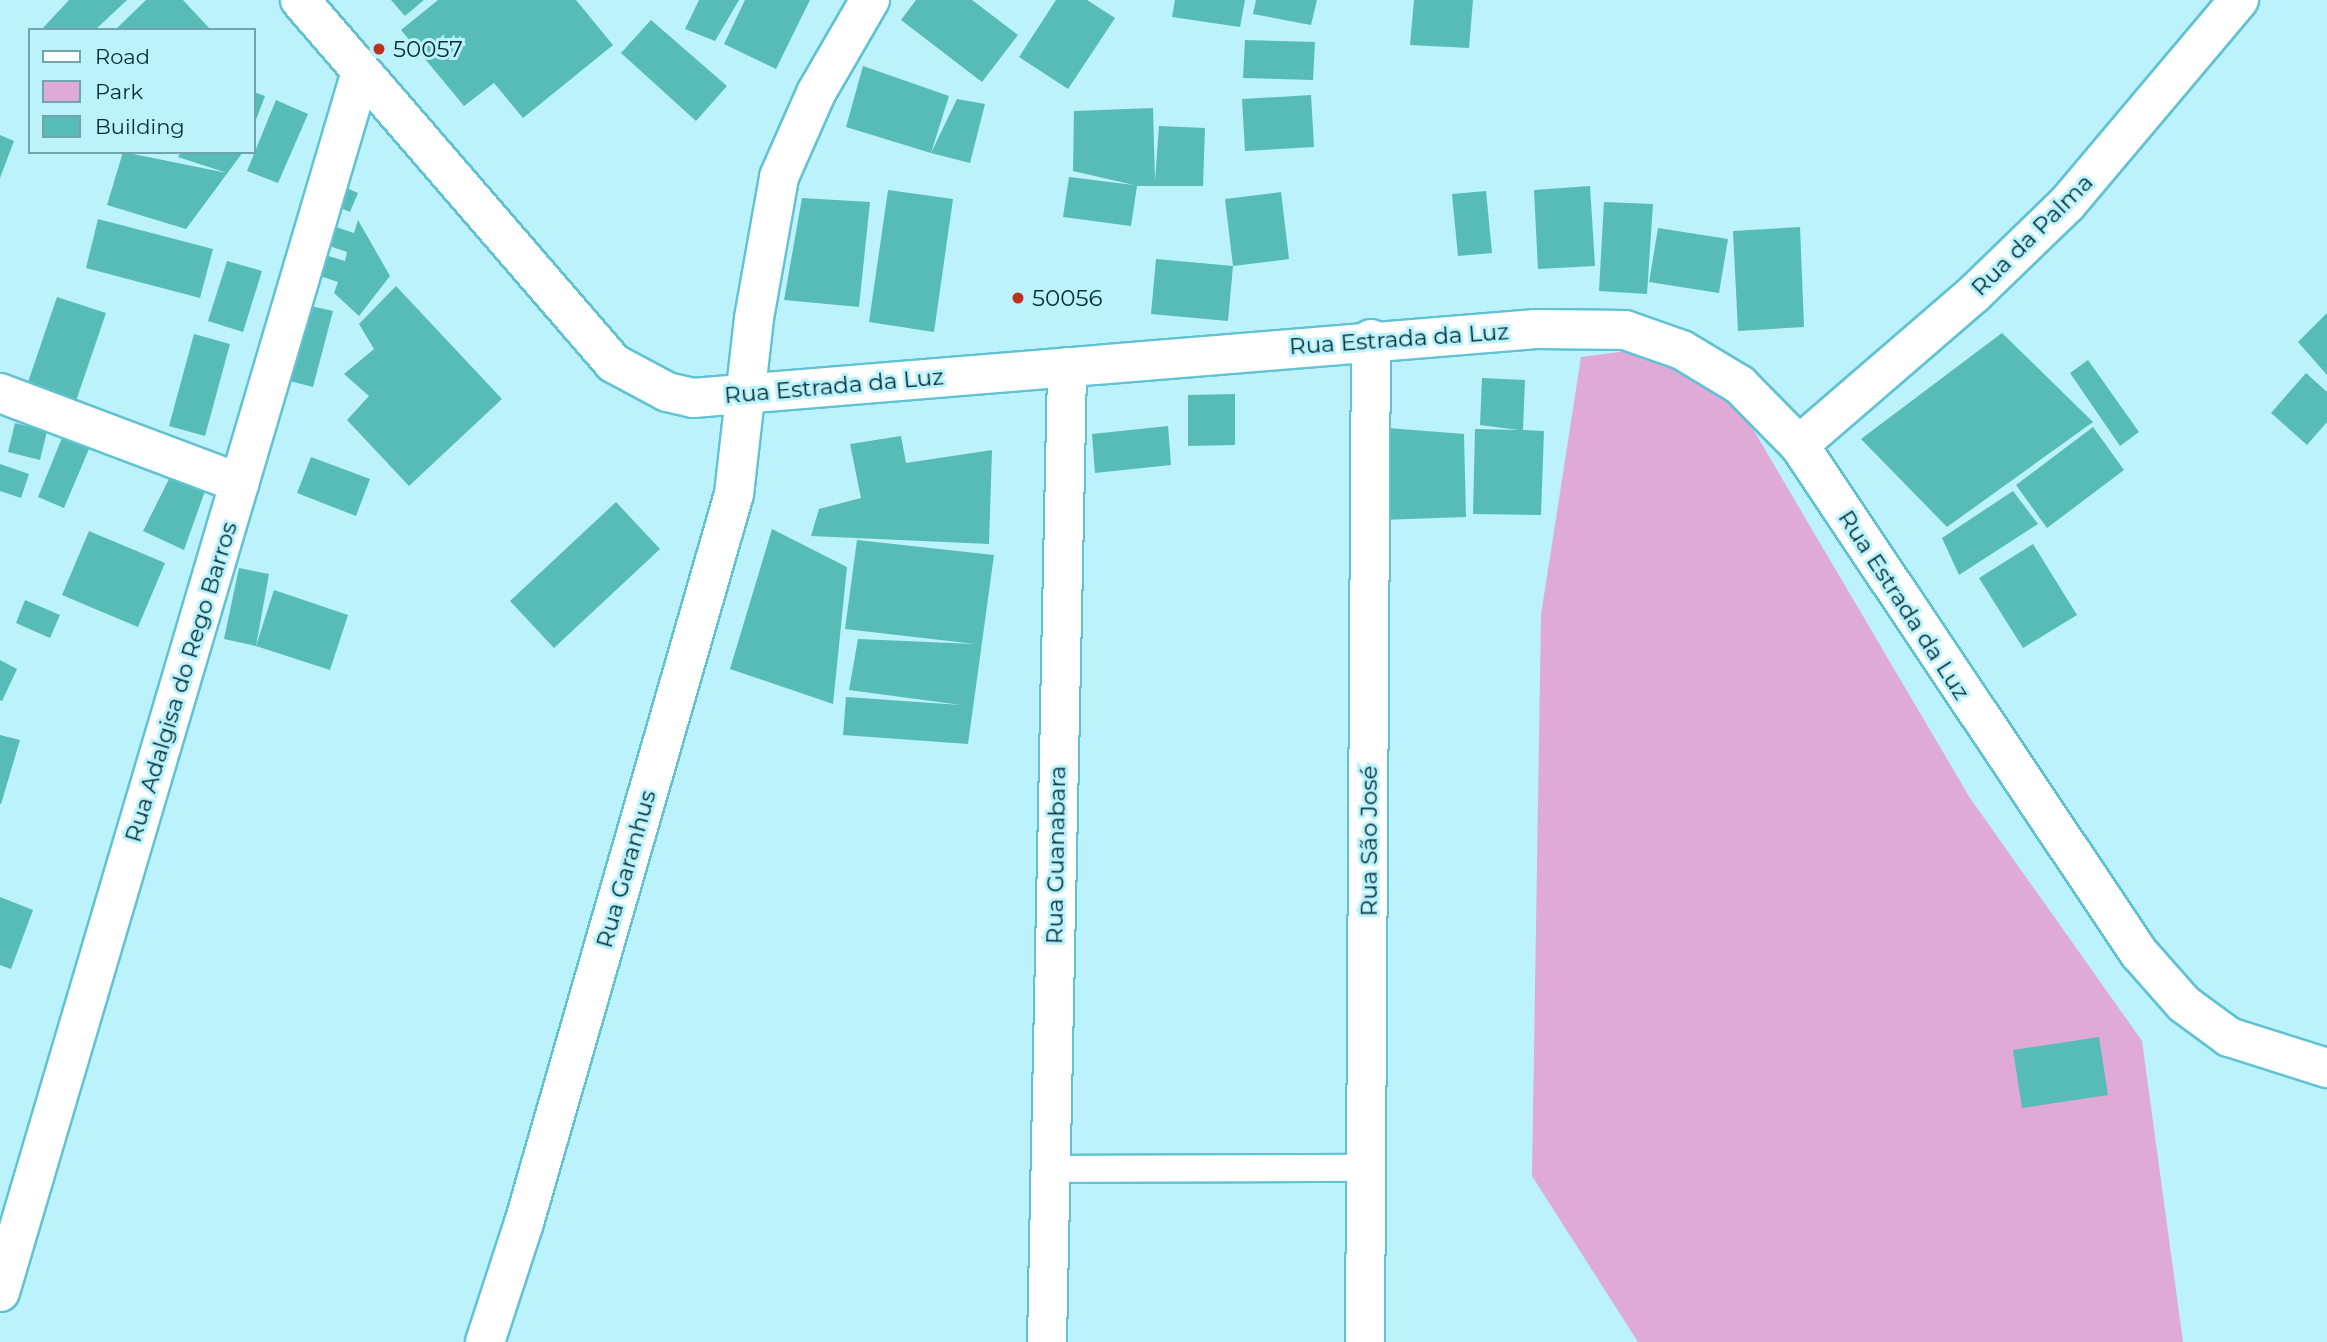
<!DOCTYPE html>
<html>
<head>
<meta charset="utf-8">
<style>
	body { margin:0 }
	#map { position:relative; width:2327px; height:1342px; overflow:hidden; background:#bbf2fc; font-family:Montserrat,sans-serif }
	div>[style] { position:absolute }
	.green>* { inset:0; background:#dfa9d8 }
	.building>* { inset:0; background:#57bcb7 }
	.roads { filter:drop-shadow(2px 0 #60c2d3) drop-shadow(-2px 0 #60c2d3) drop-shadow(0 2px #60c2d3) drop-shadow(0 -2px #60c2d3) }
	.service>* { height:26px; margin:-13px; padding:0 13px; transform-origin:13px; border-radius:13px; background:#fff }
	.minor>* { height:38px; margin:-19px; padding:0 19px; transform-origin:19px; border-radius:19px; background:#fff }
	.secondary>* { height:38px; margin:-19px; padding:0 19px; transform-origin:19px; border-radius:19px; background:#fff }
	.dots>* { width:19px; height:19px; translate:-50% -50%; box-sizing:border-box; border:4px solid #bbf2fc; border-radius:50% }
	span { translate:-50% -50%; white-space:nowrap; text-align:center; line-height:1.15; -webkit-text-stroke:6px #bbf2fc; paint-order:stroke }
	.poi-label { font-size:23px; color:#022f36 }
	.left { translate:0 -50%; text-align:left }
	.street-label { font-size:23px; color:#022f36 }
	.legend { position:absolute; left:28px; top:28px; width:228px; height:126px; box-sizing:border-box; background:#bbf2fc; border:2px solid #71a4ad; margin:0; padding:9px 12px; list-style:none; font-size:21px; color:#022f36 }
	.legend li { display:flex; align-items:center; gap:14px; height:35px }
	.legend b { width:35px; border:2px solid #71a4ad }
</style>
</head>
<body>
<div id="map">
	<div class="green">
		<div style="clip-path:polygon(1658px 347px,1737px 402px,1970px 798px,2142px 1041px,2183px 1342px,1638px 1342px,1532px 1176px,1541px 615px,1581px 357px)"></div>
	</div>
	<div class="building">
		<div style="clip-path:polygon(69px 0,127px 0,95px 30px,41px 30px)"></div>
		<div style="clip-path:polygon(146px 0,183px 0,211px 30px,115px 30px)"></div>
		<div style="clip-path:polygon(391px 0,424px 0,405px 16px)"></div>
		<div style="clip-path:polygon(438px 0,576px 0,613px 45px,523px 118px,494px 83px,464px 106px,401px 30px)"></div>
		<div style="clip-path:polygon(699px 0,739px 0,715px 41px,685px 29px)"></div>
		<div style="clip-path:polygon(745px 0,810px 0,776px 69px,724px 44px)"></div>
		<div style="clip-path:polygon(916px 0,972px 0,1018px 35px,982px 82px,901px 20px)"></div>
		<div style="clip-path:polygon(1056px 0,1087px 0,1115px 18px,1068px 89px,1019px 57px)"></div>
		<div style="clip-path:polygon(1175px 0,1245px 0,1240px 27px,1172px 17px)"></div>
		<div style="clip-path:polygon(1256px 0,1317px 0,1311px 25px,1253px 14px)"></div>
		<div style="clip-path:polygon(1414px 0,1473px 0,1469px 48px,1410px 45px)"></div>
		<div style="clip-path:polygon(651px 20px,727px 86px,696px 121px,621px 53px)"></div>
		<div style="clip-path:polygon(1245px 40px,1315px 42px,1313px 80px,1243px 78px)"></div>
		<div style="clip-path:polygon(863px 66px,949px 96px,931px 153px,846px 127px)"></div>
		<div style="clip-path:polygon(254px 92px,265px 96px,254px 125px)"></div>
		<div style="clip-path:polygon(1311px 95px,1314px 147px,1245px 151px,1242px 99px)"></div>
		<div style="clip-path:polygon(957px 99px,985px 104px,970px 163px,931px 153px)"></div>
		<div style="clip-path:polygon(276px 100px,308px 114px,278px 183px,247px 171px)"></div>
		<div style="clip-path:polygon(1153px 108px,1155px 181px,1159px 126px,1205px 128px,1203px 186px,1137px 186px,1131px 226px,1063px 217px,1069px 177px,1134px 185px,1073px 171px,1074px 111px)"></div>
		<div style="clip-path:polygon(0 135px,14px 141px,0 178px)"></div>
		<div style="clip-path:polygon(123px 152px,227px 173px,178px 157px,181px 152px,243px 152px,186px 229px,107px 205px)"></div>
		<div style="clip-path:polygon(331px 181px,358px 193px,350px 212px,322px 200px)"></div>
		<div style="clip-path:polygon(1590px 186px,1595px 266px,1538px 269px,1534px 190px)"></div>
		<div style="clip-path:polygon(888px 190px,953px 199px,934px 332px,869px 322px)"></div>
		<div style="clip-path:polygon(1486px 191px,1492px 253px,1458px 256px,1452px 194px)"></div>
		<div style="clip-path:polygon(1281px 192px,1289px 259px,1233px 266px,1225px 199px)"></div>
		<div style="clip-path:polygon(802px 198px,870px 202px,859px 307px,784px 300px)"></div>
		<div style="clip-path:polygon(1604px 202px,1653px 204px,1647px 294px,1599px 291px)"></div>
		<div style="clip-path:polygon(98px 219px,213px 249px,200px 298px,86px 268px)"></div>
		<div style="clip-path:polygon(358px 220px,390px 276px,359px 316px,334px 293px,338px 282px,305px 271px,312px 251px,345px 261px,347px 252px,315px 241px,321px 222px,354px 233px)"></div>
		<div style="clip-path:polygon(1800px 227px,1804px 327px,1738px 331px,1733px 231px)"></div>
		<div style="clip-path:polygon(1658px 228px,1728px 239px,1719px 293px,1649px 282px)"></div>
		<div style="clip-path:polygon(1156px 259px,1233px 266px,1228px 321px,1151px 314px)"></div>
		<div style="clip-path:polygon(227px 261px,262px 271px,243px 332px,208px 321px)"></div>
		<div style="clip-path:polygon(396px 286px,502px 399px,409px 486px,347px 420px,369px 396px,344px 374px,374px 349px,359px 324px)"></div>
		<div style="clip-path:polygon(57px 297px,106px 313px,75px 404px,26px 388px)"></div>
		<div style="clip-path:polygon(297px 303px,333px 311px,313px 387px,278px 378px)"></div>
		<div style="clip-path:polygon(2327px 313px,2327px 375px,2298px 342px)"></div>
		<div style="clip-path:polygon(2002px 333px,2093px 422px,1947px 527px,1861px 439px)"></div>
		<div style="clip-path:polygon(194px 334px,230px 344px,205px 436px,169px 426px)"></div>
		<div style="clip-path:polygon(2088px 360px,2139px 432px,2120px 446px,2070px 373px)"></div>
		<div style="clip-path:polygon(2306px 373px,2327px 392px,2327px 422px,2307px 445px,2271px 413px)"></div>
		<div style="clip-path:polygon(1482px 378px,1525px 380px,1523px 430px,1544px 431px,1541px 515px,1473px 514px,1475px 429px,1519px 430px,1480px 425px)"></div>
		<div style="clip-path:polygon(1235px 394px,1235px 445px,1188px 446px,1188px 395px)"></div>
		<div style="clip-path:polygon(15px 423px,47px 431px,40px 460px,8px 452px)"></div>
		<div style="clip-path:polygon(1168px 426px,1171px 465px,1095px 473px,1092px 434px)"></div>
		<div style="clip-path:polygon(1375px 427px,1464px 434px,1466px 517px,1380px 520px)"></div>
		<div style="clip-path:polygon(2093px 427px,2124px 470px,2047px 528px,2016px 485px)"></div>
		<div style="clip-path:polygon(901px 436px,906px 463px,992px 450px,989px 544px,811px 536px,819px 509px,861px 498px,850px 444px)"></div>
		<div style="clip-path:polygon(62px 438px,89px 449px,64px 508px,38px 497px)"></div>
		<div style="clip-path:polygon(311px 457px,370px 479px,356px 516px,297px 493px)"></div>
		<div style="clip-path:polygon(0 464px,29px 474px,21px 498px,0 491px)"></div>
		<div style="clip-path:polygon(170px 477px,205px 491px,184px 550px,143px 531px)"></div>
		<div style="clip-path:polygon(2013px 491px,2038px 524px,1959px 575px,1942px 538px)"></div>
		<div style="clip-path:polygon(616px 502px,660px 549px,554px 648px,510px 601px)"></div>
		<div style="clip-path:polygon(772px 529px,847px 567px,833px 704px,730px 669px)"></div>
		<div style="clip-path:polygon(89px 531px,165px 563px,138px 627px,62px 595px)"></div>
		<div style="clip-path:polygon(857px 540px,994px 555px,968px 744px,843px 735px,846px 697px,961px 705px,849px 690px,858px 639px,975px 644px,845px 629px)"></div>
		<div style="clip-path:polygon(2033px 544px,2077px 615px,2023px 648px,1979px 578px)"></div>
		<div style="clip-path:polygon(239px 568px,269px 574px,256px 646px,224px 639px)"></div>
		<div style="clip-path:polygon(274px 590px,348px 615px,330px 670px,256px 646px)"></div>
		<div style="clip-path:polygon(25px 600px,60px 615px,50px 638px,16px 623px)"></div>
		<div style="clip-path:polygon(0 660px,17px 669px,2px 701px,0 700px)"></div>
		<div style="clip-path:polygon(0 735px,20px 740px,1px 804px,0 804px)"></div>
		<div style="clip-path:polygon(0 897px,33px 910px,11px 969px,0 965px)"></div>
		<div style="clip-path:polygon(2099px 1037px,2108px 1095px,2022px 1108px,2013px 1050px)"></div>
	</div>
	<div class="roads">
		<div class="service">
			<div style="left:1048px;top:1169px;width:320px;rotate:-0.2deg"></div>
		</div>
		<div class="minor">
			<div style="left:0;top:393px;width:256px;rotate:20.6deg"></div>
			<div style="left:1799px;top:445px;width:231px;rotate:-40.8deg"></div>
			<div style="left:1974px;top:294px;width:129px;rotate:-44.1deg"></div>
			<div style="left:2067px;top:204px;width:267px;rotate:-49.9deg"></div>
			<div style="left:0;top:1292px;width:1272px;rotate:-73.52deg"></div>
			<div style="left:485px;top:1342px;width:125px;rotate:-71.9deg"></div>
			<div style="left:524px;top:1223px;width:759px;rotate:-73.93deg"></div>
			<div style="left:734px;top:494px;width:177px;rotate:-83.5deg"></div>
			<div style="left:754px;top:318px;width:143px;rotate:-79.9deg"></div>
			<div style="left:779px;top:177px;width:92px;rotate:-66.2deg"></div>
			<div style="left:816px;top:93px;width:108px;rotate:-59.9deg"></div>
			<div style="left:1047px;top:1342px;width:975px;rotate:-88.82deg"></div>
			<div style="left:1365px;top:1342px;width:1003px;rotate:-89.66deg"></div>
		</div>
		<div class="secondary">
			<div style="left:300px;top:0;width:479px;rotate:49.2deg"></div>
			<div style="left:613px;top:363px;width:61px;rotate:28.2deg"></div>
			<div style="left:667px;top:392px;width:27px;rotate:13deg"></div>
			<div style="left:693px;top:398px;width:846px;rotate:-4.68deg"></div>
			<div style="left:1536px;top:329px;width:89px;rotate:0.6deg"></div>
			<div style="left:1625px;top:330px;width:60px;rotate:19.3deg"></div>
			<div style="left:1682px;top:350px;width:68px;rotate:31.1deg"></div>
			<div style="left:1740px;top:385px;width:84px;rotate:45.5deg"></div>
			<div style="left:1799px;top:445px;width:611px;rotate:56.21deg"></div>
			<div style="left:2139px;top:953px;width:68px;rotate:48.6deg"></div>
			<div style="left:2184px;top:1004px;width:56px;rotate:36.3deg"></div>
			<div style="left:2229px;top:1037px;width:103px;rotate:17.6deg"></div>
		</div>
	</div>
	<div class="dots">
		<div style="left:379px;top:49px;background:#bd311f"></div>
		<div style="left:1018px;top:298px;background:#bd311f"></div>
	</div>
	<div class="poi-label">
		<span class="left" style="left:393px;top:49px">50057</span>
		<span class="left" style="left:1032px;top:298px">50056</span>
	</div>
	<div class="street-label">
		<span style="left:2032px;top:235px;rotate:-45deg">Rua da Palma</span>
		<span style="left:1399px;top:339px;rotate:-4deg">Rua Estrada da Luz</span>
		<span style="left:834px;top:386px;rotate:-5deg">Rua Estrada da Luz</span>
		<span style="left:1904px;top:605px;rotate:57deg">Rua Estrada da Luz</span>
		<span style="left:181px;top:682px;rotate:-73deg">Rua Adalgisa do Rego Barros</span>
		<span style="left:1369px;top:841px;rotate:-90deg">Rua São José</span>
		<span style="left:1056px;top:855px;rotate:-89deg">Rua Guanabara</span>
		<span style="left:626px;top:869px;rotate:-74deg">Rua Garanhus</span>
	</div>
	<ul class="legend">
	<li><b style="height:9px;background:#fff"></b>Road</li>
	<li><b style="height:19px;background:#dfa9d8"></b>Park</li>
	<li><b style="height:19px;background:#57bcb7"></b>Building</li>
	</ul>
</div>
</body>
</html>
